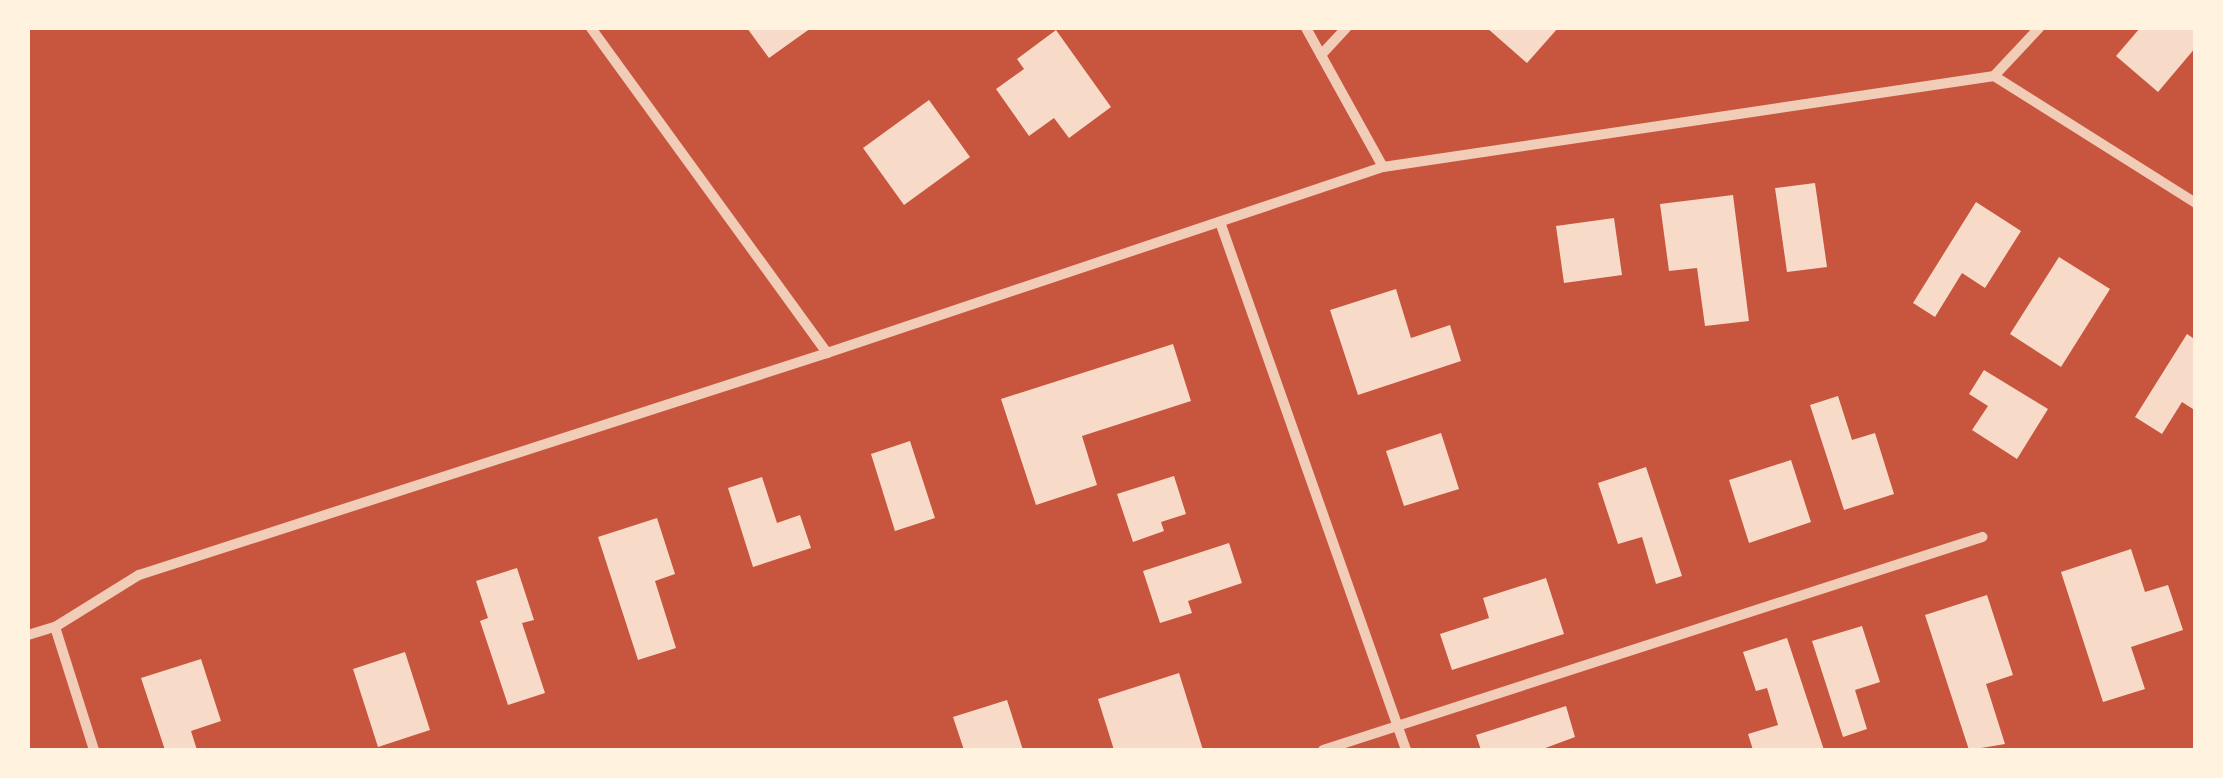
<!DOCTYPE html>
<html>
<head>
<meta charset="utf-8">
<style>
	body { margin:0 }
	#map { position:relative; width:2223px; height:778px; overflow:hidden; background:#c8553d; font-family:"Source Sans 3",sans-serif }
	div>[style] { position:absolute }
	.building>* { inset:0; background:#f7dbc8 }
	.minor>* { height:10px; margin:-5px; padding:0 5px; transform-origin:5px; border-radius:5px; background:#f1ccb7 }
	span { translate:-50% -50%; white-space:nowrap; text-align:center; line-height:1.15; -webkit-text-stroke:10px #fff3e0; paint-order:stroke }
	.frame { position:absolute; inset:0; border:30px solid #fff3e0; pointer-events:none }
</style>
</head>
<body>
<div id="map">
	<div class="building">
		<div style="clip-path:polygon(747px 28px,811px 28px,769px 58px)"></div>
		<div style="clip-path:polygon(1487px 28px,1558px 28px,1527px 63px)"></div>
		<div style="clip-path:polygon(2140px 28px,2196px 28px,2196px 47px,2158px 92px,2116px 56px)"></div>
		<div style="clip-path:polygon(1056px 30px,1111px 107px,1069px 138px,1054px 118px,1029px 136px,996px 89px,1024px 69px,1017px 59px)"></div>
		<div style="clip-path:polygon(929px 100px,970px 157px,904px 205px,863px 148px)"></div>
		<div style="clip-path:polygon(1815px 183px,1827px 267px,1787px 272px,1775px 188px)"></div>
		<div style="clip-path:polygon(1733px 195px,1749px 321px,1705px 326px,1697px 268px,1669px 271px,1660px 204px)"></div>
		<div style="clip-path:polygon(1976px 202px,2021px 231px,1985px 288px,1962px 273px,1935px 317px,1913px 303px)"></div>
		<div style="clip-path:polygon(1614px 218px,1622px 275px,1564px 283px,1556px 226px)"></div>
		<div style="clip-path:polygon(2059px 257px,2110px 289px,2061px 367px,2010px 334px)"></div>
		<div style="clip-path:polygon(1396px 289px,1411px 338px,1450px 325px,1461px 361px,1358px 395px,1330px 310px)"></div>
		<div style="clip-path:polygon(2187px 334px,2196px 340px,2196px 411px,2182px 402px,2162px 434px,2135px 417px)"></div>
		<div style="clip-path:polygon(1173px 344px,1191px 401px,1082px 436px,1097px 485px,1036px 505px,1001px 399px)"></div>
		<div style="clip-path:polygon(1984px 370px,2048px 409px,2017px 459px,1972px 430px,1988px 406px,1969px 394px)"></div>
		<div style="clip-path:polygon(1838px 396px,1852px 440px,1875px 433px,1894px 494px,1844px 510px,1810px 405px)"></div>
		<div style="clip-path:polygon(1441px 433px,1459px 489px,1404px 506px,1386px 451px)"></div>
		<div style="clip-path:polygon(910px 441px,935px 518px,895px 531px,871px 454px)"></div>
		<div style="clip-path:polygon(1791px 460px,1811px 522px,1749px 543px,1729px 480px)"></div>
		<div style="clip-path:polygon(1646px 467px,1682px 576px,1656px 584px,1642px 537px,1618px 544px,1598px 483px)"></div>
		<div style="clip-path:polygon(1174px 476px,1186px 514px,1161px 522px,1164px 531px,1133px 542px,1117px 494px)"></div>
		<div style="clip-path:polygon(762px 477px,777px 523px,800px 515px,811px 548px,753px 567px,728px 488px)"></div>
		<div style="clip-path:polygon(657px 518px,675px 574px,655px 581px,676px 648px,638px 660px,598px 537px)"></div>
		<div style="clip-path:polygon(1229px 543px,1242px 583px,1188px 601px,1192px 613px,1160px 623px,1143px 571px)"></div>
		<div style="clip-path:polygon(2131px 549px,2145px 592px,2168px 585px,2183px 630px,2131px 647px,2145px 689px,2103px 702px,2061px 572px)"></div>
		<div style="clip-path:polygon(517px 568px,534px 620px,522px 623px,545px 693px,508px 705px,480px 621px,488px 618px,476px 581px)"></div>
		<div style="clip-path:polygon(1546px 578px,1564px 634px,1452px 670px,1440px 634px,1489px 618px,1483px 598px)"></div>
		<div style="clip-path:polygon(1987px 595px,2013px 675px,1986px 684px,2005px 744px,1969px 750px,1925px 615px)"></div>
		<div style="clip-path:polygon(1862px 626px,1880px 682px,1855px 690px,1867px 729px,1843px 737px,1812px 641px)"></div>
		<div style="clip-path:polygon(1787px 638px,1824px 750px,1753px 750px,1748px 734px,1778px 725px,1767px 688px,1756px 691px,1743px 652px)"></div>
		<div style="clip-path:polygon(405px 652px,430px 730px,378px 747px,353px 669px)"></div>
		<div style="clip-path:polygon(201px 659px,221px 721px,191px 731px,197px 750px,165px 750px,141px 678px)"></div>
		<div style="clip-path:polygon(1179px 673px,1203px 750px,1114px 750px,1098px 699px)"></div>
		<div style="clip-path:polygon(1007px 700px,1023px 750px,964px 750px,953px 717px)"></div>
		<div style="clip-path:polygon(1566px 706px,1575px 737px,1540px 750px,1481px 750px,1476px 735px)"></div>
	</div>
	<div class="minor">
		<div style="left:591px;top:28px;width:402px;rotate:54deg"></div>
		<div style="left:1306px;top:28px;width:159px;rotate:61deg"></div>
		<div style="left:1321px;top:55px;width:37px;rotate:-47deg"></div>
		<div style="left:1994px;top:76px;width:66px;rotate:-46.8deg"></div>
		<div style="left:1220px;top:222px;width:560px;rotate:70.59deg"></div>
		<div style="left:55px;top:627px;width:129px;rotate:72.4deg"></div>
		<div style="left:28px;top:635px;width:28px;rotate:-17deg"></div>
		<div style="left:55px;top:627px;width:99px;rotate:-31.8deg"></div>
		<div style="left:139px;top:575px;width:723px;rotate:-17.88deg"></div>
		<div style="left:827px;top:353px;width:586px;rotate:-18.5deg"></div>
		<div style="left:1383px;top:167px;width:618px;rotate:-8.47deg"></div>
		<div style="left:1994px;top:76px;width:239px;rotate:32.2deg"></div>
		<div style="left:1323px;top:750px;width:693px;rotate:-17.91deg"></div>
	</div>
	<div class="frame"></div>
</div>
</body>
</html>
